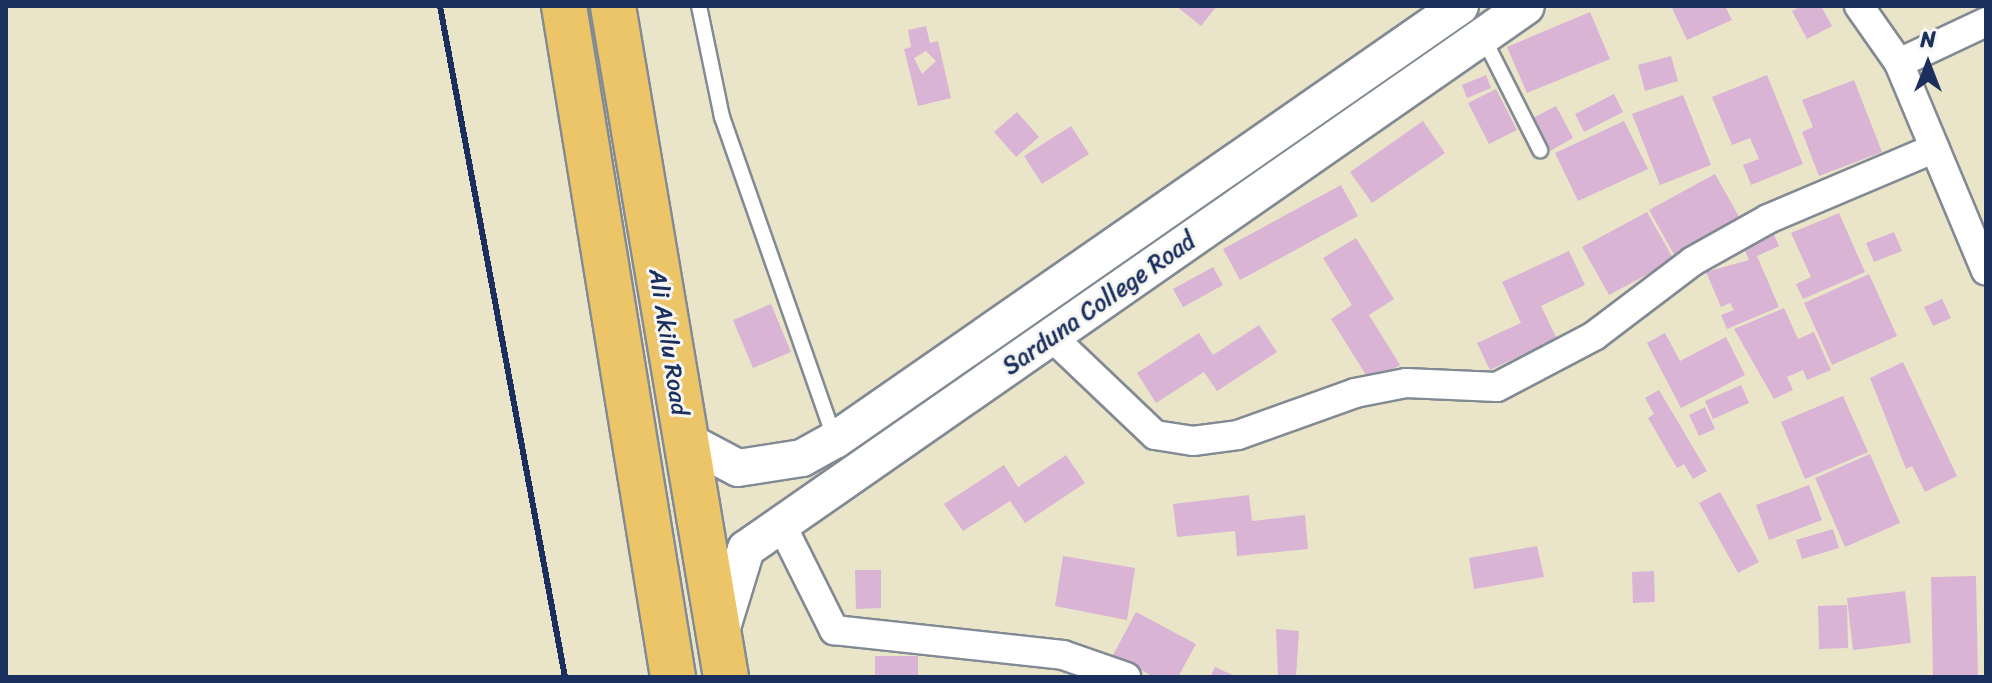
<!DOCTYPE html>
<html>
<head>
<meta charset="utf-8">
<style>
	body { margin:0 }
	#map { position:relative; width:1992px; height:683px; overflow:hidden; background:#eae5c9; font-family:Sriracha,sans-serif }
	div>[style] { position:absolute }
	.building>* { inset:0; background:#d9b4d5 }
	.roads { filter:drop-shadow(2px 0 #828a94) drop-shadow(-2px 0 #828a94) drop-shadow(0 2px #828a94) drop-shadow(0 -2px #828a94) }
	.service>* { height:14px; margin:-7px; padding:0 7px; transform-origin:7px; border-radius:7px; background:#fff }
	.minor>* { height:28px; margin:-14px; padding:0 14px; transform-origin:14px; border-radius:14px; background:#fff }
	.tertiary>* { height:36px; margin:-18px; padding:0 18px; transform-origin:18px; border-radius:18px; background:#fff }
	.primary>* { height:44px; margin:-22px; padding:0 22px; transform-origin:22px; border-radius:22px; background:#edc569 }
	.rail>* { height:6px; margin:-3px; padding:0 3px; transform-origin:3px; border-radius:3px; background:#1b2f5e }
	span { translate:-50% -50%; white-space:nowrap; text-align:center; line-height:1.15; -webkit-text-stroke:6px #f6f6f2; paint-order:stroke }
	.street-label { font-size:24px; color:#1b2f5e }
	.frame { position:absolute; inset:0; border:8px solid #1b2f5e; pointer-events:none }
	.north { position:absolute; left:1888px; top:24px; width:80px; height:80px; -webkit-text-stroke:6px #f6f6f2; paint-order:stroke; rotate:0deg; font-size:22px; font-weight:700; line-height:32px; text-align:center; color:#1b2f5e }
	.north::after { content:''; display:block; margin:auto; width:28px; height:36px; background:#1b2f5e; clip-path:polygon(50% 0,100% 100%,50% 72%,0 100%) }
</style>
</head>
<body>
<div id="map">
	<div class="building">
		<div style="clip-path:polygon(1176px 6px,1217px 6px,1201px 26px)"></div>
		<div style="clip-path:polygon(1671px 6px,1725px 6px,1732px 20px,1687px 40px)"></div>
		<div style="clip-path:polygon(1802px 6px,1821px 6px,1832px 26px,1807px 39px,1792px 11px)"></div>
		<div style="clip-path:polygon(1590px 12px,1610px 59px,1527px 93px,1507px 47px)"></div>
		<div style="clip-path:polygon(evenodd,926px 26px,930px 43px,938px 41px,951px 98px,918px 106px,904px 49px,911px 47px,908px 30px,926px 26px,926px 51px,936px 61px,922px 74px,914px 58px,926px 51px)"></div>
		<div style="clip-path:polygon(1671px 56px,1678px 81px,1645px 91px,1638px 65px)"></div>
		<div style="clip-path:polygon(1486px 75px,1491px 88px,1467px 98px,1462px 85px)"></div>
		<div style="clip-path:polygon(1767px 75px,1803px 164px,1751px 185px,1743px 165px,1759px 159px,1750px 138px,1732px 145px,1712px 97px)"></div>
		<div style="clip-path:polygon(1854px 80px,1882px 152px,1819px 176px,1802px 132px,1813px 127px,1802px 100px)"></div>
		<div style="clip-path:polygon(1496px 89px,1517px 130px,1489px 144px,1468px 103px)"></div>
		<div style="clip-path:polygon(1614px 94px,1623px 112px,1584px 132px,1575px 114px)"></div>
		<div style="clip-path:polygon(1683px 95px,1711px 165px,1660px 185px,1632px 114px)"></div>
		<div style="clip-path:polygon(1556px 106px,1573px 138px,1550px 151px,1533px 118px)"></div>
		<div style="clip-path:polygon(1017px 112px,1039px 137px,1016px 157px,994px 132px)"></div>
		<div style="clip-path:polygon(1423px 121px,1445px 153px,1372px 203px,1350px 172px)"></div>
		<div style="clip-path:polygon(1624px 121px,1648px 169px,1578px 201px,1555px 153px)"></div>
		<div style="clip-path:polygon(1071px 126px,1089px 154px,1042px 184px,1024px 156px)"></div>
		<div style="clip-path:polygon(1715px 174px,1742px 222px,1676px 258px,1649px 210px)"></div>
		<div style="clip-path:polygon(1341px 185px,1358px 216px,1240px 280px,1223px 249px)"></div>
		<div style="clip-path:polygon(1647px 212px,1674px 260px,1609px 295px,1582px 247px)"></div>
		<div style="clip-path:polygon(1839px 213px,1865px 272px,1803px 299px,1796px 284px,1811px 277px,1791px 233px)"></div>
		<div style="clip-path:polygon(1772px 230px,1779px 246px,1757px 256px,1779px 307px,1727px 329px,1721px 315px,1734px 310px,1730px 303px,1721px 307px,1706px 272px,1749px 260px,1742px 244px)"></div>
		<div style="clip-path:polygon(1894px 232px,1902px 251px,1874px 262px,1866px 243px)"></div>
		<div style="clip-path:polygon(1356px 238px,1394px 299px,1369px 315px,1400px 365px,1371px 383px,1331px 319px,1352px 305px,1323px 258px)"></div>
		<div style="clip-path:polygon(1569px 251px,1585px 285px,1541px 306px,1557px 339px,1490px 370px,1477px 343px,1521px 323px,1502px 282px)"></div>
		<div style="clip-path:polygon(1213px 267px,1223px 285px,1183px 307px,1173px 289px)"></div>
		<div style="clip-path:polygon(1869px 274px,1897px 336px,1832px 365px,1804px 303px)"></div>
		<div style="clip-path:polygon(1942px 299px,1951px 318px,1933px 326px,1924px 307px)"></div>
		<div style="clip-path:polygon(771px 304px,791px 352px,753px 368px,733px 320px)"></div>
		<div style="clip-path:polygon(1784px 308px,1798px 339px,1814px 332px,1831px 370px,1807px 380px,1803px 370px,1787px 377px,1793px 390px,1774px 399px,1734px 329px)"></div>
		<div style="clip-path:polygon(1259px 325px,1277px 352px,1217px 391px,1204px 372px,1156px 403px,1137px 373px,1199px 333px,1213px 355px)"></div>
		<div style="clip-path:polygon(1665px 333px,1680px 361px,1726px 337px,1745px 375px,1681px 408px,1647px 343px)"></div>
		<div style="clip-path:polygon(1903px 362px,1957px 476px,1925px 492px,1912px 466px,1906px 469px,1870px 378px)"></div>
		<div style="clip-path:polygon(1741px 385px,1749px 403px,1713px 419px,1705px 401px)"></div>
		<div style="clip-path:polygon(1659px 390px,1707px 471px,1693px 479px,1684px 464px,1677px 468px,1648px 418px,1654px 414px,1645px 398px)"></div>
		<div style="clip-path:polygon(1843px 396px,1868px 452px,1805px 479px,1781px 422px)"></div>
		<div style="clip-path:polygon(1705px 407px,1715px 429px,1699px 436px,1689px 415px)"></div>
		<div style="clip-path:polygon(1870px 454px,1900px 523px,1845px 547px,1815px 478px)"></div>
		<div style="clip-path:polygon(1066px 455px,1085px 483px,1025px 523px,1010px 501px,963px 531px,944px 504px,1004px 465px,1018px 487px)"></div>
		<div style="clip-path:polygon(1809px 485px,1822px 520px,1769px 540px,1756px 505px)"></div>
		<div style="clip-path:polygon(1720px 492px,1759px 562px,1738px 573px,1699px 503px)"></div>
		<div style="clip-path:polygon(1249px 495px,1252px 521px,1305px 515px,1308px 549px,1237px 556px,1235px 531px,1177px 537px,1173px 504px)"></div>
		<div style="clip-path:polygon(1833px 529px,1839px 548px,1802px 559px,1796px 540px)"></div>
		<div style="clip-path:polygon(1537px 546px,1544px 577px,1474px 589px,1469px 558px)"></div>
		<div style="clip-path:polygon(1063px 556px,1135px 568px,1127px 620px,1055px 606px)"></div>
		<div style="clip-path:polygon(855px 570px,881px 570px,881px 608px,856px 609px)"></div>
		<div style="clip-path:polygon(1654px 571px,1655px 602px,1633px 603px,1632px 572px)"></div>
		<div style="clip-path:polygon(1976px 576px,1978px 677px,1933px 677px,1931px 577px)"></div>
		<div style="clip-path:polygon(1905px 591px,1911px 643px,1853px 650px,1847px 598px)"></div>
		<div style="clip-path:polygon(1847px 605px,1848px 648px,1819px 649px,1818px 606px)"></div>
		<div style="clip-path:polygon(1136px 612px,1196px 644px,1178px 677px,1154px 677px,1113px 655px)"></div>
		<div style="clip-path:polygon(1276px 629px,1299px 631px,1296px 677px,1278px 677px)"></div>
		<div style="clip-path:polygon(875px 656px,918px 656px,918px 677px,875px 677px)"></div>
		<div style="clip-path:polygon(1215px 667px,1237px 677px,1210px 677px)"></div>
	</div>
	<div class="roads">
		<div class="service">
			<div style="left:699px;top:6px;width:113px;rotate:78.3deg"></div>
			<div style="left:722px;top:117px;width:342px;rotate:70.7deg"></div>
			<div style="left:1483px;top:37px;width:127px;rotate:63.2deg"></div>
		</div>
		<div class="minor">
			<div style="left:1859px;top:6px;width:70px;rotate:54.9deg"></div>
			<div style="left:1899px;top:63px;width:225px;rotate:67.3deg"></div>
			<div style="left:1899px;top:63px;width:96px;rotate:-25.2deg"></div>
			<div style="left:1052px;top:337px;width:142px;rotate:43.6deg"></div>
			<div style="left:1155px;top:435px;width:38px;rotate:9deg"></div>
			<div style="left:1193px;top:441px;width:45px;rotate:-7.6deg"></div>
			<div style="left:1238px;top:435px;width:124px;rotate:-19.7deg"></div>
			<div style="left:1355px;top:393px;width:52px;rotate:-11.1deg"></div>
			<div style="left:1406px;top:383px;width:91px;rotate:2.5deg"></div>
			<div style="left:1497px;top:387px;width:110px;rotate:-27.7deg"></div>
			<div style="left:1594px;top:336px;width:124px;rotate:-37.1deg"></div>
			<div style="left:1693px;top:261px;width:86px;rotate:-29.2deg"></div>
			<div style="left:1768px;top:219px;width:181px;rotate:-23deg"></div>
			<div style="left:781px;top:524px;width:119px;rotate:63.4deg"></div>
			<div style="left:834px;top:630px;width:230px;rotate:6.2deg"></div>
			<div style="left:1063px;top:655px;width:67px;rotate:19.2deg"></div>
		</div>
		<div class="tertiary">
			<div style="left:683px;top:439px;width:62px;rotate:27.8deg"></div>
			<div style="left:738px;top:468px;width:65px;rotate:-8.9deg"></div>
			<div style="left:802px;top:458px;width:38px;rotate:-29deg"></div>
			<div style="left:835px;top:440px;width:761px;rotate:-34.78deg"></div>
			<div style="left:720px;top:634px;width:89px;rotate:-73deg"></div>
			<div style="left:746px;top:549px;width:950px;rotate:-34.84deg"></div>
		</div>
		<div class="primary">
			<div style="left:564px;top:6px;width:680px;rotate:80.77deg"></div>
			<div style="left:613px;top:6px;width:680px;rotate:80.44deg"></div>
		</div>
	</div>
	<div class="rail">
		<div style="left:440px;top:6px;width:683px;rotate:79.45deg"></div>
	</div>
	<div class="street-label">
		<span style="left:1099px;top:304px;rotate:-35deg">Sarduna College Road</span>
		<span style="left:668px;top:342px;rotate:81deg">Ali Akilu Road</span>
	</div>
	<div class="frame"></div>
	<div class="north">N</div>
</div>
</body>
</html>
